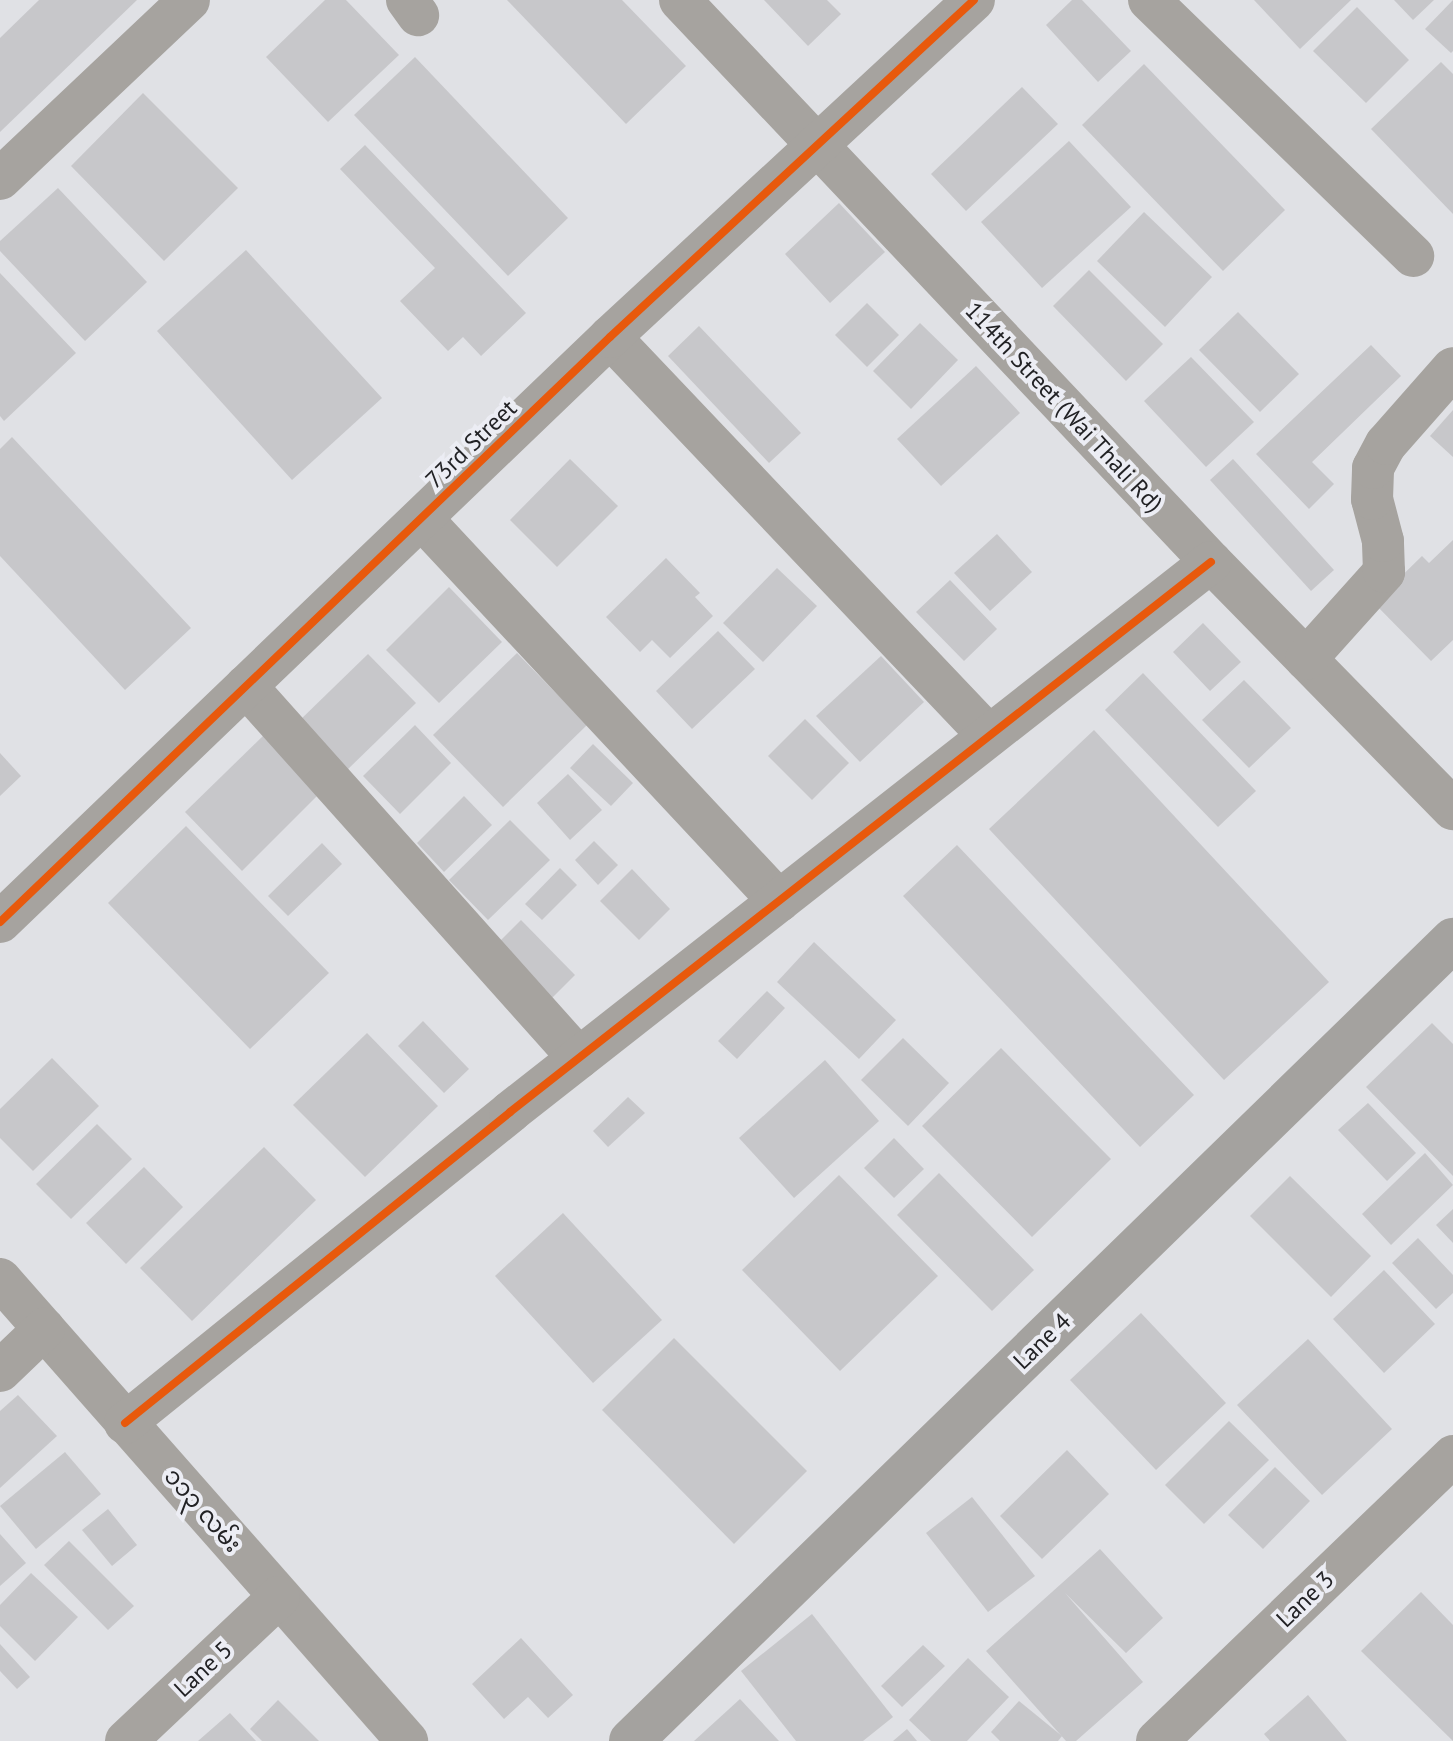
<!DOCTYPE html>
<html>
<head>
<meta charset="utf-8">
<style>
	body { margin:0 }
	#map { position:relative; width:1453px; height:1741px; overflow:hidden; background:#e0e1e5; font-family:"PT Sans","Noto Sans Myanmar",sans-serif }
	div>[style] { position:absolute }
	.building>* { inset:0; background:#c7c7ca }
	.street>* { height:42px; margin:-21px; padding:0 21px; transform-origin:21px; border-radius:21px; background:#a6a39f }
	.secondary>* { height:44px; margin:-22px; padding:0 22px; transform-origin:22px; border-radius:22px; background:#a4a29f }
	.cycleway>* { height:8px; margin:-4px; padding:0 4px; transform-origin:4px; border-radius:4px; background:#e8590c }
	span { translate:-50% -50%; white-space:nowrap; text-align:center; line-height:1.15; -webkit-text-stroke:8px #ecedf4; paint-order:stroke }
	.street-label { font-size:24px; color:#222225 }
</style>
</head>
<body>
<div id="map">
	<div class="building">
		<div style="clip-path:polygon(39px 0,137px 0,0 132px,0 38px)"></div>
		<div style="clip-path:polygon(325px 0,346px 0,399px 55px,328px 122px,266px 57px)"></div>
		<div style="clip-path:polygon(507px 0,622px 0,686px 66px,626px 124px)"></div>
		<div style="clip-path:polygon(764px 0,827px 0,841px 14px,808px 46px)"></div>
		<div style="clip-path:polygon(1072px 0,1082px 0,1131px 51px,1098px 82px,1046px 25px)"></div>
		<div style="clip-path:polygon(1254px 0,1351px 0,1300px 49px)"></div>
		<div style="clip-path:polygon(1394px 0,1434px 0,1413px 20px)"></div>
		<div style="clip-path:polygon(1453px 0,1453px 51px,1451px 53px,1425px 29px)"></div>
		<div style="clip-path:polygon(1357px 7px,1409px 60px,1366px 103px,1313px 51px)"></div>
		<div style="clip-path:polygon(415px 57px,568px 218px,508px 276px,354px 115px)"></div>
		<div style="clip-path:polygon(1441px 62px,1453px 74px,1453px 214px,1371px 129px)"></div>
		<div style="clip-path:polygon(1144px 64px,1285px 210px,1223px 271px,1082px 125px)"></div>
		<div style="clip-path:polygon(1022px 87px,1058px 124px,966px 211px,931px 174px)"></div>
		<div style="clip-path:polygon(143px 93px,238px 188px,164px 261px,71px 166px)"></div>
		<div style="clip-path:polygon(1069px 141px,1131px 207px,1042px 288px,981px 222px)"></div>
		<div style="clip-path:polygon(365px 145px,526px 313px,481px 356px,463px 337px,448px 351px,400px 301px,435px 268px,340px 169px)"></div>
		<div style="clip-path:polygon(58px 188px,147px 282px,85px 341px,0 251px,0 241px)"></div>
		<div style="clip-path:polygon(839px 203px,885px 252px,830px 303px,785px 254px)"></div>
		<div style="clip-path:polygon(1144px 212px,1212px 277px,1165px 327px,1097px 261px)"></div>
		<div style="clip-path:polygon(246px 250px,382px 398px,292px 480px,157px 331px)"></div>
		<div style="clip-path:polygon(1089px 270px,1163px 344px,1126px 381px,1053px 306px)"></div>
		<div style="clip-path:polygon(0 273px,76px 353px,4px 421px,0 416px)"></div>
		<div style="clip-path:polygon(867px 303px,899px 335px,867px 367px,835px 335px)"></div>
		<div style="clip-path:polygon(1238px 312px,1299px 374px,1260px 412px,1199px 350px)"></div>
		<div style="clip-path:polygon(920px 323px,958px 360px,911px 409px,873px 371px)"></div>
		<div style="clip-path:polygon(699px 326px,801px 433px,769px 463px,668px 356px)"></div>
		<div style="clip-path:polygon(1371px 345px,1401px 376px,1312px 462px,1334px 484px,1309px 509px,1256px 454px)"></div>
		<div style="clip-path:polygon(1191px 357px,1254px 422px,1206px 467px,1144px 401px)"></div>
		<div style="clip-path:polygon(976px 366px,1020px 413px,941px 486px,897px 439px)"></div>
		<div style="clip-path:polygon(1453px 410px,1453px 457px,1430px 436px)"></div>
		<div style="clip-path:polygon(12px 437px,191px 628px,125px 690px,0 556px,0 449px)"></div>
		<div style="clip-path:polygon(570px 459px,618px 506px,557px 567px,510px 520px)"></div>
		<div style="clip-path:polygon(1233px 459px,1334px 570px,1311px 591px,1210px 480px)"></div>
		<div style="clip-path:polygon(997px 534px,1032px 572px,990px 611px,954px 573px)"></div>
		<div style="clip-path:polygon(1453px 540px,1453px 640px,1431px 661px,1374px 603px,1422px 556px,1429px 563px)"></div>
		<div style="clip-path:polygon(666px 558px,700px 593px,695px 597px,713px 616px,670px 658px,652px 640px,640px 652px,606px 617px)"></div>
		<div style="clip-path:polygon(777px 568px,817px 606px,763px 662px,723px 623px)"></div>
		<div style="clip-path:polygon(950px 580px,997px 629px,964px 661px,916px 612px)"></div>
		<div style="clip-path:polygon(449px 587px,502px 642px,439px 703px,386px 650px)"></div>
		<div style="clip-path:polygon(1203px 623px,1241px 662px,1210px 691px,1173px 652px)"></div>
		<div style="clip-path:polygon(718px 631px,755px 669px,692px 729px,656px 691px)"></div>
		<div style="clip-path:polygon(517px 653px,587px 725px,503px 807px,433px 735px)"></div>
		<div style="clip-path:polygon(368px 654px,416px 703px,345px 772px,297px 723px)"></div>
		<div style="clip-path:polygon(881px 656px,924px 702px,860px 762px,816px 716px)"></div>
		<div style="clip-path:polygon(1143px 673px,1256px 791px,1218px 827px,1105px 710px)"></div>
		<div style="clip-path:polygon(1244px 680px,1291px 728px,1249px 768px,1202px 720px)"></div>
		<div style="clip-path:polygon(805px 719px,849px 763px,812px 800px,768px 756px)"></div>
		<div style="clip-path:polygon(415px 725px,451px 763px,400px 814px,363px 776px)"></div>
		<div style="clip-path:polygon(1094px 730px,1329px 982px,1224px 1080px,989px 829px)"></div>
		<div style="clip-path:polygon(266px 733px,322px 791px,242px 871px,185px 812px)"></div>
		<div style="clip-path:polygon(593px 744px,633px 783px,611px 806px,570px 768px)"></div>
		<div style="clip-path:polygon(0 753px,21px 776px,0 796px)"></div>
		<div style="clip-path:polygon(568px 774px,602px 810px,570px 840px,537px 803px)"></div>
		<div style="clip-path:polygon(464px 796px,492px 825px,444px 872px,417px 843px)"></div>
		<div style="clip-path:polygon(510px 820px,550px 860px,488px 920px,449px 880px)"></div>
		<div style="clip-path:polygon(186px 826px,329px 973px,250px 1049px,108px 903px)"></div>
		<div style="clip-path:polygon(594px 841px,618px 865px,598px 885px,575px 860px)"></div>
		<div style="clip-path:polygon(322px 843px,342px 864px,288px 916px,268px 896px)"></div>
		<div style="clip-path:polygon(957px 845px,1194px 1095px,1140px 1147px,903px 896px)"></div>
		<div style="clip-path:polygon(560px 868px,577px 885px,542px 920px,525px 904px)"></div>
		<div style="clip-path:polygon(632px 869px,670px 909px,639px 940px,600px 901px)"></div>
		<div style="clip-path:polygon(521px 920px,575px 975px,552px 998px,498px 943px)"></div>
		<div style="clip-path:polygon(814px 942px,896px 1020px,859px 1059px,777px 982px)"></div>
		<div style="clip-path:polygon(767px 991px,785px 1008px,737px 1059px,718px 1041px)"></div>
		<div style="clip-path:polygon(423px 1021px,469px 1069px,444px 1093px,398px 1046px)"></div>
		<div style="clip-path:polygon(1432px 1023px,1453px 1044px,1453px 1176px,1366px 1087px)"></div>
		<div style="clip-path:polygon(367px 1033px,438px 1106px,365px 1177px,293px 1105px)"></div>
		<div style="clip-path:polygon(903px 1038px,949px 1083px,908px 1126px,861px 1080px)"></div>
		<div style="clip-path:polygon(1001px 1048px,1111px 1159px,1032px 1237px,922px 1126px)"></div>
		<div style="clip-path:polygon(52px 1058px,99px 1106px,33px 1171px,0 1138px,0 1109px)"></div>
		<div style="clip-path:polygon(825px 1060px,879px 1121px,794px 1198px,739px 1138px)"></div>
		<div style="clip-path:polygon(628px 1097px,645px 1113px,608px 1147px,593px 1131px)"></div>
		<div style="clip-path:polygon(1368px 1103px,1416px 1153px,1387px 1181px,1338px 1130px)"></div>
		<div style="clip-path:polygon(97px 1124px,132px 1159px,71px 1219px,36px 1184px)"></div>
		<div style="clip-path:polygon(894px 1138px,924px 1169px,894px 1198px,864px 1168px)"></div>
		<div style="clip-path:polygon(264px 1147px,316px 1200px,192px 1321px,140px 1268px)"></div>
		<div style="clip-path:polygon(1425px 1153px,1453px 1185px,1391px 1245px,1362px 1214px)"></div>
		<div style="clip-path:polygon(144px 1167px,183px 1207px,126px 1264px,86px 1223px)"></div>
		<div style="clip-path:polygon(939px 1173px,1034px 1270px,992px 1311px,897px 1215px)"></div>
		<div style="clip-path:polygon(839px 1175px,938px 1276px,840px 1371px,742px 1270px)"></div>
		<div style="clip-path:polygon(1290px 1176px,1371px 1256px,1331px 1297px,1250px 1216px)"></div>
		<div style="clip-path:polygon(1453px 1209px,1453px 1243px,1436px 1225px)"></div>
		<div style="clip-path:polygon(563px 1213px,662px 1320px,593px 1383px,495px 1276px)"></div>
		<div style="clip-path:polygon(1418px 1238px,1453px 1275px,1453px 1293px,1436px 1309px,1392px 1263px)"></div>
		<div style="clip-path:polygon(1384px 1270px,1435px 1324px,1384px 1373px,1333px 1319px)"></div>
		<div style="clip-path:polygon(1141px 1313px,1226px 1403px,1156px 1470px,1070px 1380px)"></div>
		<div style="clip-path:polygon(674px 1338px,807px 1471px,734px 1544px,602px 1410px)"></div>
		<div style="clip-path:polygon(1308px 1339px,1392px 1429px,1322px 1495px,1237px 1405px)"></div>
		<div style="clip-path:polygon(18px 1395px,57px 1436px,0 1488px,0 1411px)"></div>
		<div style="clip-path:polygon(1229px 1421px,1269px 1460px,1204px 1524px,1165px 1485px)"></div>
		<div style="clip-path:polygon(1067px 1450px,1109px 1494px,1042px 1559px,1000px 1516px)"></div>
		<div style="clip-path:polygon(65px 1452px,101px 1494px,36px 1549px,0 1506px)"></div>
		<div style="clip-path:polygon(1275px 1467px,1310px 1501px,1263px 1549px,1228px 1515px)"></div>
		<div style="clip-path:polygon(972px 1497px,1035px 1576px,988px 1612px,926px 1533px)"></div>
		<div style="clip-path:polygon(108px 1509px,137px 1545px,112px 1566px,82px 1530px)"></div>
		<div style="clip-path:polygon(0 1534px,26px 1563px,0 1586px)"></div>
		<div style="clip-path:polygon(69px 1541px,134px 1606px,108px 1630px,44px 1565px)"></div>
		<div style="clip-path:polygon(1100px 1549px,1163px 1618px,1126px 1653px,1065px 1593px,1143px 1682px,1076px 1741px,1066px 1741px,986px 1651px)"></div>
		<div style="clip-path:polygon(31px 1573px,78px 1617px,35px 1661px,0 1626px,0 1605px)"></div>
		<div style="clip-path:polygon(1421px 1592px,1453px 1625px,1453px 1741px,1361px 1651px)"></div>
		<div style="clip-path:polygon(812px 1614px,893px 1717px,863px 1741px,796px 1741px,741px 1671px)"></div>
		<div style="clip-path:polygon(521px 1638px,573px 1695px,548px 1718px,528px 1697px,504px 1719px,472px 1684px)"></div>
		<div style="clip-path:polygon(0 1644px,30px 1677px,17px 1689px,0 1671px)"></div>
		<div style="clip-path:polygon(923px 1645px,945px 1666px,902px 1707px,881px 1686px)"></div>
		<div style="clip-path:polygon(968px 1658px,1009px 1697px,967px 1741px,931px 1741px,909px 1720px)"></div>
		<div style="clip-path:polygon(1308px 1695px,1347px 1741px,1270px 1741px,1264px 1734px)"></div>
		<div style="clip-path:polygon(740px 1699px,779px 1741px,694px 1741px)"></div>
		<div style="clip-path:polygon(278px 1700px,319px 1741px,262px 1741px,250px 1729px)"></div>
		<div style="clip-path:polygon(1019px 1701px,1062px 1736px,1058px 1741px,1000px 1741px,991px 1732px)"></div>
		<div style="clip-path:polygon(230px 1713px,256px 1741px,198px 1741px)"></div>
		<div style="clip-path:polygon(907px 1729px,917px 1741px,893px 1741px)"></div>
	</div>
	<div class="street">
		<div style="left:407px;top:0;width:19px;rotate:54deg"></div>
		<div style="left:680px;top:0;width:773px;rotate:46.62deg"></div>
		<div style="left:1211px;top:562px;width:346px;rotate:45.6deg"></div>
		<div style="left:1149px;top:0;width:368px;rotate:44.1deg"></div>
		<div style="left:0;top:179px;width:260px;rotate:-43.4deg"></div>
		<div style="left:610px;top:337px;width:550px;rotate:46.47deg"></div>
		<div style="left:422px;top:519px;width:523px;rotate:46.94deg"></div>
		<div style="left:1306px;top:659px;width:117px;rotate:-48.1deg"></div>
		<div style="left:1384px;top:572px;width:31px;rotate:-92deg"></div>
		<div style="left:1383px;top:541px;width:43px;rotate:-104.7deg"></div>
		<div style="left:1372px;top:499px;width:31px;rotate:-88deg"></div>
		<div style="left:1373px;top:468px;width:27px;rotate:-62deg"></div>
		<div style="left:1386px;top:444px;width:101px;rotate:-48.6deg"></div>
		<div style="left:246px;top:686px;width:499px;rotate:48.2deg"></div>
		<div style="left:0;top:922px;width:845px;rotate:-43.8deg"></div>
		<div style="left:610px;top:337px;width:496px;rotate:-42.8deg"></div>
		<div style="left:0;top:1279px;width:616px;rotate:48.62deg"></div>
		<div style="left:0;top:1371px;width:61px;rotate:-43.7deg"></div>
		<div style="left:125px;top:1423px;width:495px;rotate:-38.9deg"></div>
		<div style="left:510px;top:1112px;width:891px;rotate:-38.12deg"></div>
		<div style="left:126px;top:1741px;width:210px;rotate:-43.3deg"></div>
		<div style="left:1157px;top:1741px;width:411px;rotate:-43.9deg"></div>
	</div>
	<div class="secondary">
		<div style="left:631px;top:1741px;width:1148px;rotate:-44.26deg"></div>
	</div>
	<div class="cycleway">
		<div style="left:0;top:922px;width:845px;rotate:-43.8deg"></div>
		<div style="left:610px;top:337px;width:496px;rotate:-42.8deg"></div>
		<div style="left:125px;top:1423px;width:495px;rotate:-38.9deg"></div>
		<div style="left:510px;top:1112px;width:891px;rotate:-38.12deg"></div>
	</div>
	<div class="street-label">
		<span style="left:1064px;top:407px;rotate:47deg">114th Street (Wai Thali Rd)</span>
		<span style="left:471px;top:444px;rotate:-44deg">73rd Street</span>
		<span style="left:1042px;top:1341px;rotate:-44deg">Lane 4</span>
		<span style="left:203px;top:1510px;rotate:49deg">၁၁၃ လမ်း</span>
		<span style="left:1305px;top:1599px;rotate:-44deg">Lane 3</span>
		<span style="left:203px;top:1669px;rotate:-43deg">Lane 5</span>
	</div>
</div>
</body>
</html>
